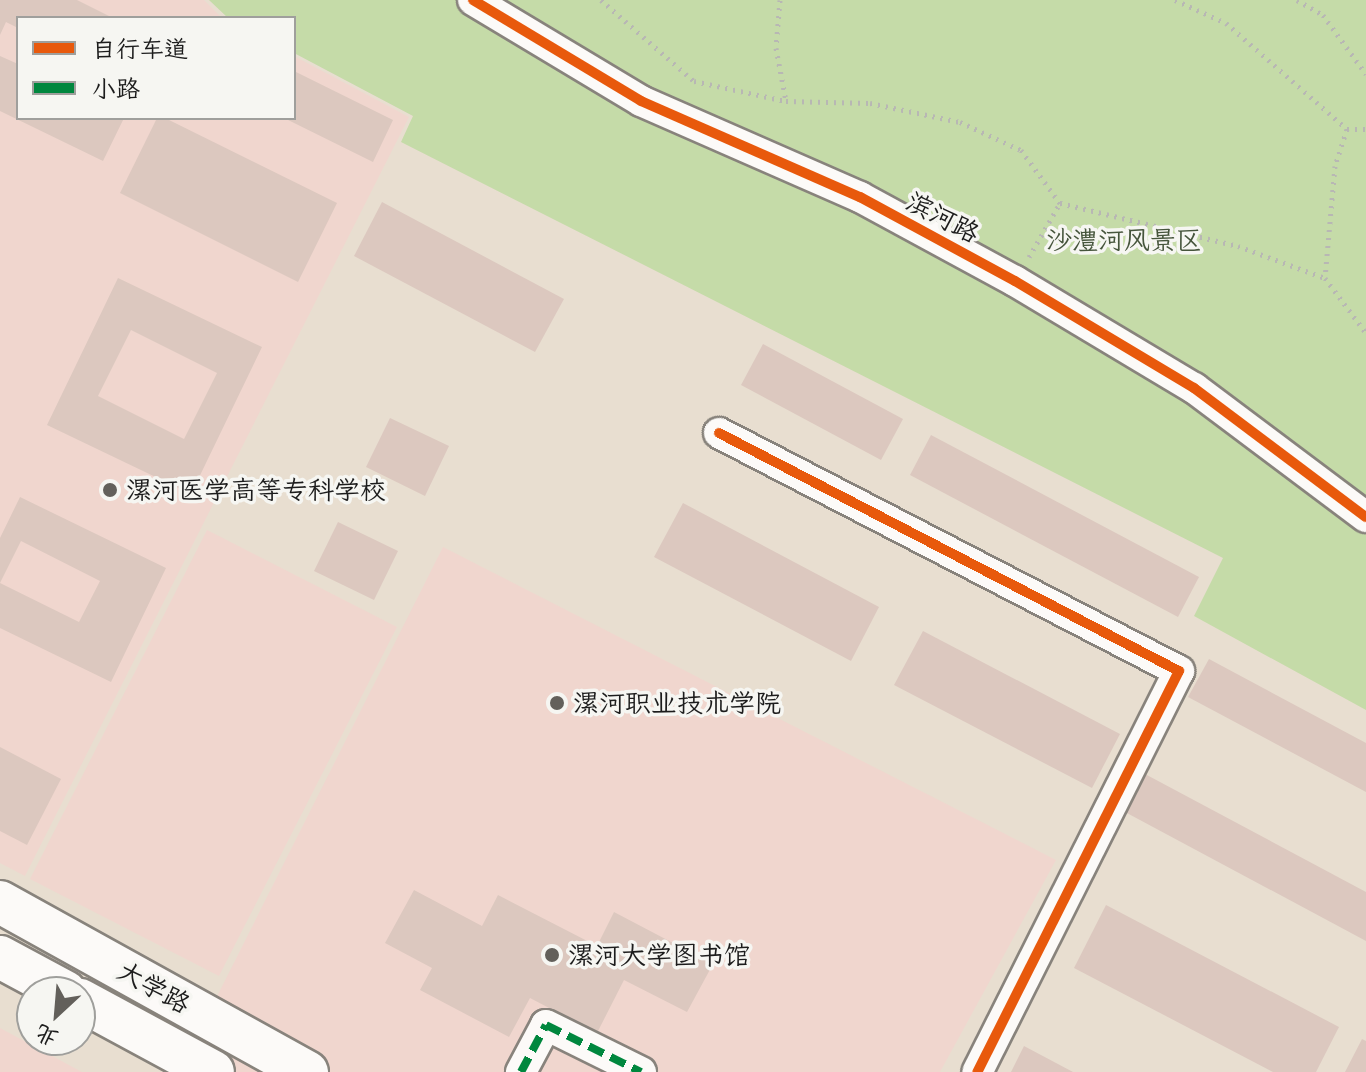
<!DOCTYPE html>
<html>
<head>
<meta charset="utf-8">
<style>
	body { margin:0 }
	#map { position:relative; width:1366px; height:1072px; overflow:hidden; background:#e8ded0; font-family:Delius,"LXGW WenKai TC",sans-serif }
	div>[style] { position:absolute }
	.built>* { inset:0; background:#f0d6ce }
	.green>* { inset:0; background:#c5dba8 }
	.building>* { inset:0; background:#dcc8bf }
	.path>* { height:5px; margin-top:-2.5px; transform-origin:0; background:repeating-linear-gradient(90deg,#b8b7b4 0 2px,transparent 0 8px) }
	.roads { filter:drop-shadow(2px 0 #88837c) drop-shadow(-2px 0 #88837c) drop-shadow(0 2px #88837c) drop-shadow(0 -2px #88837c) }
	.minor>* { height:30px; margin:-15px; padding:0 15px; transform-origin:15px; border-radius:15px; background:#fcfaf8 }
	.secondary>* { height:42px; margin:-21px; padding:0 21px; transform-origin:21px; border-radius:21px; background:#fcfaf8 }
	.quiet>* { height:8px; margin-top:-4px; transform-origin:0; background:repeating-linear-gradient(90deg,#00873e 0 16px,transparent 0 24px) }
	.cycleway>* { height:10px; margin:-5px; padding:0 5px; transform-origin:5px; border-radius:5px; background:#e8590c }
	.dots>* { width:22px; height:22px; translate:-50% -50%; box-sizing:border-box; border:4px solid #f6f6f2; border-radius:50% }
	span { translate:-50% -50%; white-space:nowrap; text-align:center; line-height:1.15; -webkit-text-stroke:7px #f6f6f2; paint-order:stroke }
	.street-label { font-size:26px; color:#1c1c1c }
	.park-label { font-size:26px; color:#46553c }
	.poi-label { font-size:26px; color:#1c1c1c }
	.left { translate:0 -50%; text-align:left }
	.legend { position:absolute; left:16px; top:16px; width:280px; height:104px; box-sizing:border-box; background:#f6f6f2; border:2px solid #9f9f9c; margin:0; padding:10px 14px; list-style:none; font-size:24px; color:#1c1c1c }
	.legend li { display:flex; align-items:center; gap:16px; height:40px }
	.legend b { width:40px; border:2px solid #9f9f9c }
	.north { position:absolute; left:16px; top:976px; width:80px; height:80px; box-sizing:border-box; background:#f6f6f2; border:2px solid #9f9f9c; border-radius:50%; rotate:206deg; font-size:22px; font-weight:700; line-height:32px; text-align:center; color:#1c1c1c }
	.north::after { content:''; display:block; margin:auto; width:28px; height:36px; background:#63605b; clip-path:polygon(50% 0,100% 100%,50% 72%,0 100%) }
</style>
</head>
<body>
<div id="map">
	<div class="built">
		<div style="clip-path:polygon(0 0,204px 0,222px 18px,18px 18px,18px 118px,294px 118px,294px 56px,409px 117px,25px 876px,0 863px)"></div>
		<div style="clip-path:polygon(207px 530px,397px 627px,219px 976px,30px 879px)"></div>
		<div style="clip-path:polygon(443px 547px,1056px 860px,940px 1072px,179px 1072px)"></div>
		<div style="clip-path:polygon(0 1028px,82px 1072px,0 1072px)"></div>
	</div>
	<div class="green">
		<div style="clip-path:polygon(209px 0,1366px 0,1366px 710px,1194px 616px,1223px 558px,401px 142px,413px 116px,294px 53px,294px 18px,228px 18px)"></div>
	</div>
	<div class="building">
		<div style="clip-path:polygon(0 0,77px 0,113px 18px,18px 18px,18px 28px,6px 22px,0 35px)"></div>
		<div style="clip-path:polygon(0 56px,18px 64px,18px 118px,124px 118px,103px 161px,0 111px)"></div>
		<div style="clip-path:polygon(294px 71px,393px 120px,373px 162px,284px 118px,294px 118px)"></div>
		<div style="clip-path:polygon(157px 118px,165px 118px,337px 203px,298px 282px,120px 193px)"></div>
		<div style="clip-path:polygon(382px 202px,564px 299px,535px 352px,354px 256px)"></div>
		<div style="clip-path:polygon(evenodd,118px 278px,262px 347px,191px 494px,47px 425px,118px 278px,131px 330px,217px 373px,184px 439px,98px 396px,131px 330px)"></div>
		<div style="clip-path:polygon(763px 344px,903px 419px,881px 460px,741px 385px)"></div>
		<div style="clip-path:polygon(390px 418px,449px 446px,425px 496px,366px 467px)"></div>
		<div style="clip-path:polygon(931px 435px,1199px 577px,1178px 617px,910px 475px)"></div>
		<div style="clip-path:polygon(evenodd,20px 497px,166px 568px,111px 682px,0 628px,0 538px,20px 497px,21px 541px,100px 581px,79px 622px,0 583px,21px 541px)"></div>
		<div style="clip-path:polygon(683px 503px,879px 607px,851px 661px,654px 557px)"></div>
		<div style="clip-path:polygon(338px 522px,398px 551px,374px 600px,314px 571px)"></div>
		<div style="clip-path:polygon(923px 631px,1120px 734px,1092px 788px,894px 685px)"></div>
		<div style="clip-path:polygon(1209px 659px,1366px 743px,1366px 792px,1188px 697px)"></div>
		<div style="clip-path:polygon(0 747px,61px 779px,27px 845px,0 831px)"></div>
		<div style="clip-path:polygon(1145px 774px,1366px 892px,1366px 941px,1125px 812px)"></div>
		<div style="clip-path:polygon(414px 890px,482px 926px,498px 895px,597px 946px,614px 912px,713px 964px,687px 1012px,624px 980px,597px 1033px,530px 998px,509px 1037px,420px 990px,432px 968px,385px 943px)"></div>
		<div style="clip-path:polygon(1106px 905px,1339px 1027px,1316px 1072px,1273px 1072px,1074px 968px)"></div>
		<div style="clip-path:polygon(1362px 1039px,1366px 1041px,1366px 1072px,1345px 1072px)"></div>
		<div style="clip-path:polygon(1024px 1046px,1073px 1072px,1011px 1072px)"></div>
	</div>
	<div class="path">
		<div style="left:601px;top:0;width:123px;rotate:41.1deg"></div>
		<div style="left:694px;top:81px;width:94px;rotate:12.3deg"></div>
		<div style="left:786px;top:101px;width:84px;rotate:1.4deg"></div>
		<div style="left:870px;top:103px;width:92px;rotate:11.9deg"></div>
		<div style="left:960px;top:122px;width:67px;rotate:24.7deg"></div>
		<div style="left:1021px;top:150px;width:66px;rotate:53.7deg"></div>
		<div style="left:1060px;top:203px;width:183px;rotate:13.6deg"></div>
		<div style="left:1238px;top:246px;width:93px;rotate:20.2deg"></div>
		<div style="left:780px;top:0;width:48px;rotate:94.8deg"></div>
		<div style="left:776px;top:48px;width:54px;rotate:79.3deg"></div>
		<div style="left:1175px;top:0;width:56px;rotate:24.3deg"></div>
		<div style="left:1226px;top:23px;width:161px;rotate:41.2deg"></div>
		<div style="left:1347px;top:129px;width:39px;rotate:108deg"></div>
		<div style="left:1335px;top:166px;width:112px;rotate:95.1deg"></div>
		<div style="left:1325px;top:278px;width:69px;rotate:53.3deg"></div>
		<div style="left:1297px;top:0;width:30px;rotate:30deg"></div>
		<div style="left:1323px;top:15px;width:73px;rotate:53.9deg"></div>
		<div style="left:1347px;top:129px;width:19px"></div>
		<div style="left:1029px;top:257px;width:62px;rotate:-60.1deg"></div>
	</div>
	<div class="roads">
		<div class="minor">
			<div style="left:473px;top:0;width:196px;rotate:31deg"></div>
			<div style="left:641px;top:101px;width:239px;rotate:23.7deg"></div>
			<div style="left:860px;top:197px;width:176px;rotate:28.5deg"></div>
			<div style="left:1015px;top:281px;width:209px;rotate:30.9deg"></div>
			<div style="left:1194px;top:388px;width:215px;rotate:36.9deg"></div>
			<div style="left:719px;top:433px;width:518px;rotate:27.36deg"></div>
			<div style="left:1179px;top:671px;width:449px;rotate:116.7deg"></div>
			<div style="left:521px;top:1072px;width:53px;rotate:-62deg"></div>
			<div style="left:546px;top:1025px;width:106px;rotate:26.3deg"></div>
		</div>
		<div class="secondary">
			<div style="left:0;top:902px;width:351px;rotate:29deg"></div>
			<div style="left:0;top:957px;width:74px;rotate:28.3deg"></div>
			<div style="left:80px;top:1000px;width:151px;rotate:28.4deg"></div>
		</div>
	</div>
	<div class="quiet">
		<div style="left:521px;top:1072px;width:53px;rotate:-62deg"></div>
		<div style="left:546px;top:1025px;width:106px;rotate:26.3deg"></div>
	</div>
	<div class="cycleway">
		<div style="left:473px;top:0;width:196px;rotate:31deg"></div>
		<div style="left:641px;top:101px;width:239px;rotate:23.7deg"></div>
		<div style="left:860px;top:197px;width:176px;rotate:28.5deg"></div>
		<div style="left:1015px;top:281px;width:209px;rotate:30.9deg"></div>
		<div style="left:1194px;top:388px;width:215px;rotate:36.9deg"></div>
		<div style="left:719px;top:433px;width:518px;rotate:27.36deg"></div>
		<div style="left:1179px;top:671px;width:449px;rotate:116.7deg"></div>
	</div>
	<div class="dots">
		<div style="left:110px;top:490px;background:#63605b"></div>
		<div style="left:557px;top:703px;background:#63605b"></div>
		<div style="left:552px;top:955px;background:#63605b"></div>
	</div>
	<div class="street-label">
		<span style="left:943px;top:217px;rotate:28deg">滨河路</span>
		<span style="left:154px;top:987px;rotate:29deg">大学路</span>
	</div>
	<div class="park-label">
		<span style="left:1124px;top:240px">沙澧河风景区</span>
	</div>
	<div class="poi-label">
		<span class="left" style="left:126px;top:490px">漯河医学高等专科学校</span>
		<span class="left" style="left:573px;top:703px">漯河职业技术学院</span>
		<span class="left" style="left:568px;top:955px">漯河大学图书馆</span>
	</div>
	<ul class="legend">
	<li><b style="height:10px;background:#e8590c"></b>自行车道</li>
	<li><b style="height:10px;background:#00873e"></b>小路</li>
	</ul>
	<div class="north">北</div>
</div>
</body>
</html>
